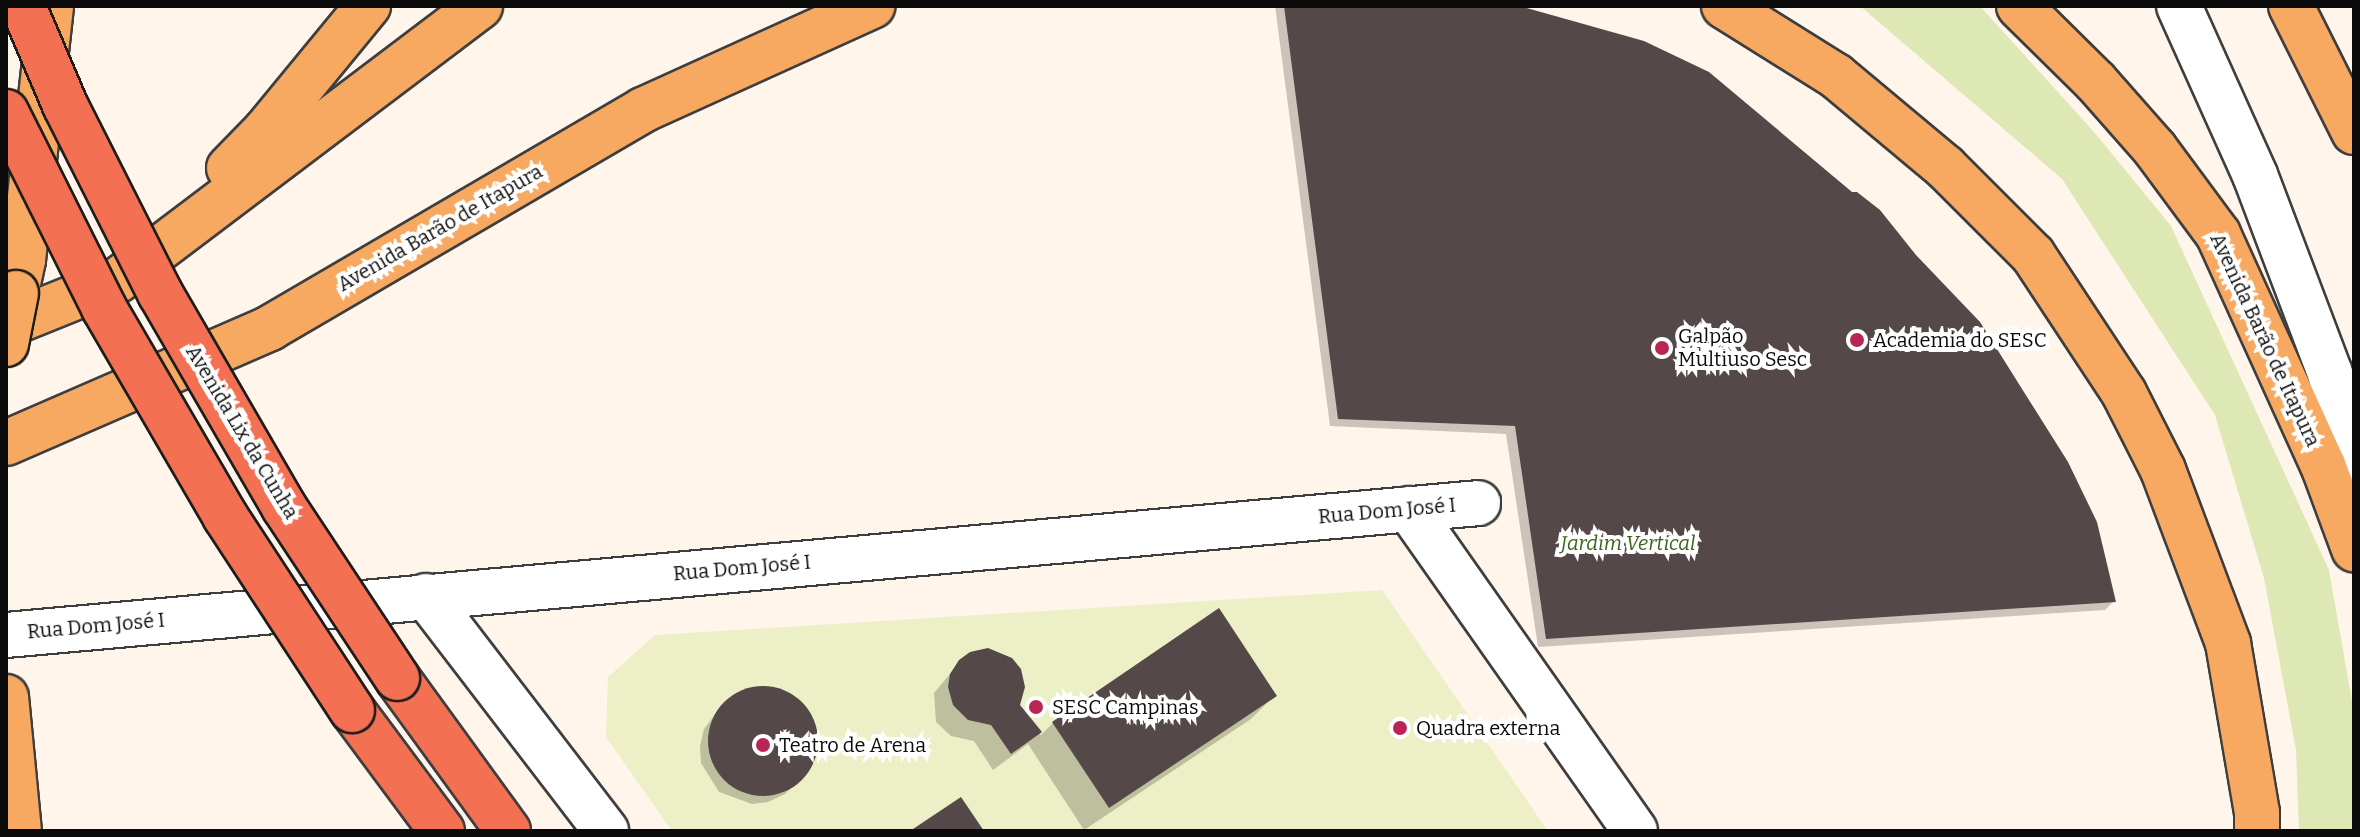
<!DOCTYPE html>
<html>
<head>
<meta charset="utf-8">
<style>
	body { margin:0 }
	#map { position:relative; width:2360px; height:837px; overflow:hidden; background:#fff5ea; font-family:Bitter,serif }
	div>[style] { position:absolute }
	.green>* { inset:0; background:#dee8b5 }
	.pitch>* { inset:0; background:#edefc6 }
	.shadow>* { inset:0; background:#0003 }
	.building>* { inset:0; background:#544948 }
	.round { border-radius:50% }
	.roads { filter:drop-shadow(2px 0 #3e3e3e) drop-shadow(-2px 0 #3e3e3e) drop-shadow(0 2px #3e3e3e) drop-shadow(0 -2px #3e3e3e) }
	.minor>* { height:44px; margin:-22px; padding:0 22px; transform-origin:22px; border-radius:22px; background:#fff }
	.major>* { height:44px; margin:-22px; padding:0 22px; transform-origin:22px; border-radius:22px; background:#f7a961 }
	.highway>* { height:44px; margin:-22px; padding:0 22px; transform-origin:22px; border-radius:22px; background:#f37053 }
	.bridges { filter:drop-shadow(2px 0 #1c1c1c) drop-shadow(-2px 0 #1c1c1c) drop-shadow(0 2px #1c1c1c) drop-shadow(0 -2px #1c1c1c) }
	.major-bridge>* { height:44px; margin:-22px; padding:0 22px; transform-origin:22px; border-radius:22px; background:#f7a961 }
	.highway-bridge>* { height:44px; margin:-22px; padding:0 22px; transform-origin:22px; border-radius:22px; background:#f37053 }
	.dots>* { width:22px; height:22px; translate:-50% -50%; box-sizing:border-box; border:4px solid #fff; border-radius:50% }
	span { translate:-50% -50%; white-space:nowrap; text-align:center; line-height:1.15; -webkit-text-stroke:8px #fff; paint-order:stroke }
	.street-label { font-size:20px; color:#0b0b0b }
	.poi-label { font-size:20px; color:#0b0b0b }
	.left { translate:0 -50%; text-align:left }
	.park-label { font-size:20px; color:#3e621d; font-style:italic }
	.frame { position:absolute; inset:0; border:8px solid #0b0b0b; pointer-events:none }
</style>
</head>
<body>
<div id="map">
	<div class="green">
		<div style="clip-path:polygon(1860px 6px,1980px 6px,2095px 133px,2171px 226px,2329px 570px,2353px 707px,2354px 831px,2299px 831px,2296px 750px,2264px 578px,2215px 415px,2062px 179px)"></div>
	</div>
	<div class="pitch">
		<div style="clip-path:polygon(1382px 590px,1548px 831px,672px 831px,606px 737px,608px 677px,655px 635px)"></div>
	</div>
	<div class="shadow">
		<div style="clip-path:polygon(1275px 6px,1506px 6px,2114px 601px,2105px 610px,1538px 647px,1506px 434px,1330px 426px)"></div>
		<div style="clip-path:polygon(960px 662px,1018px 706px,1041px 735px,1053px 723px,1275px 695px,1251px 719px,1084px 830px,1028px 744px,993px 770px,974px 741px,951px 736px,936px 722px,934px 693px)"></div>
		<div style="clip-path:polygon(771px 687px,787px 693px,802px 704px,812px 719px,816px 736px,815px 755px,807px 771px,785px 794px,768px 802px,752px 804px,719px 792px,701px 763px,700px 746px,704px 729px,723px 704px,753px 688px)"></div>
	</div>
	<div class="building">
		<div style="clip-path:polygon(1284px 6px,1520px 6px,1644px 41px,1709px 72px,1852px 192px,1857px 192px,1880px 210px,1916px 255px,1980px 322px,2068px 462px,2097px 522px,2116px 602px,1546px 639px,1515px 426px,1338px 419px)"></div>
		<div style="clip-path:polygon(1219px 608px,1277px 696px,1109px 808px,1052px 722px)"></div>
		<div style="clip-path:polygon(988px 648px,1012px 658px,1021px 669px,1025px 687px,1020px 705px,1042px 732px,1011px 754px,991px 725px,968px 720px,953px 705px,948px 687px,950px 674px,959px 660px,970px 652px)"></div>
		<div class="round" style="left:708px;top:686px;width:110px;height:110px"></div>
		<div style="clip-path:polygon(961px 797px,984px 831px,910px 831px)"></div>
	</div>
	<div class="roads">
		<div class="minor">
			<div style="left:2179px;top:6px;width:185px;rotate:65.8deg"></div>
			<div style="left:2255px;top:175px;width:212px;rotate:69.3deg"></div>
			<div style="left:2330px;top:373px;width:104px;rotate:76.6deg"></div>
			<div style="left:1409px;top:509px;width:393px;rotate:54.9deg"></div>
			<div style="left:426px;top:596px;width:296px;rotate:52.5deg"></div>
			<div style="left:6px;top:635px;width:1478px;rotate:-5.12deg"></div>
		</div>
		<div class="major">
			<div style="left:1724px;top:6px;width:132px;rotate:32deg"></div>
			<div style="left:1836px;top:76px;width:142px;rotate:39.9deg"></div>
			<div style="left:1945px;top:167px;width:124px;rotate:45deg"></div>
			<div style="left:2033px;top:255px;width:165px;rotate:56.6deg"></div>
			<div style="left:2124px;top:393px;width:86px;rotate:63.1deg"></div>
			<div style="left:2163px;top:470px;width:185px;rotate:69.4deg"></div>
			<div style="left:2228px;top:643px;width:172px;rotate:80.3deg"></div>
			<div style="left:2257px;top:813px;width:18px;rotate:90deg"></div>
			<div style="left:2019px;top:6px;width:108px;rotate:44.6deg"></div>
			<div style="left:2096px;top:82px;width:89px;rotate:48.6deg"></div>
			<div style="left:2155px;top:149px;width:106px;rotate:53.5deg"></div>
			<div style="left:2218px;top:234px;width:254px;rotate:65.6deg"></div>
			<div style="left:2323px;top:465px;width:90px;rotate:69.7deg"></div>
			<div style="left:2291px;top:6px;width:141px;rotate:63.4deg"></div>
			<div style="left:229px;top:168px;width:53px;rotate:-45.8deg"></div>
			<div style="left:266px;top:130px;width:161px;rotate:-50.6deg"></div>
			<div style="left:16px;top:293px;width:34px;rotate:-78deg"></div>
			<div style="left:23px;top:260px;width:256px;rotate:-83.7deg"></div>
			<div style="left:6px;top:325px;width:121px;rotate:-21.9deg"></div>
			<div style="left:118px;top:280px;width:454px;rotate:-37.1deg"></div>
			<div style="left:6px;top:443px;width:288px;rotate:-23.5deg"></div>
			<div style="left:270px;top:328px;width:432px;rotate:-30.3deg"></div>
			<div style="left:643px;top:110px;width:252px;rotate:-24.4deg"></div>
			<div style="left:6px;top:697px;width:135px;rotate:84.5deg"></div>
		</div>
		<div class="highway">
			<div style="left:397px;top:678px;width:189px;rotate:54deg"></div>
			<div style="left:352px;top:710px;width:151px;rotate:53.4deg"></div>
		</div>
	</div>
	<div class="bridges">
		<div class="major-bridge">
			<div style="left:6px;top:344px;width:52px;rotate:-78.9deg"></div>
		</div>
		<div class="highway-bridge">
			<div style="left:23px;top:6px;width:108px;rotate:67deg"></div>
			<div style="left:65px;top:105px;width:211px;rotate:63.2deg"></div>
			<div style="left:160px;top:293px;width:247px;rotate:59.9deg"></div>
			<div style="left:284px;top:507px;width:205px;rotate:56.5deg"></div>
			<div style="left:6px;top:112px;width:219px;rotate:63.4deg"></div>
			<div style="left:104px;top:308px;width:241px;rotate:59.8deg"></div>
			<div style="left:225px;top:516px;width:232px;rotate:56.8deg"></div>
		</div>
	</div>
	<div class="dots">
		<div style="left:1857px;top:340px;background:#b92555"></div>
		<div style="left:1662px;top:348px;background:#b92555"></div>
		<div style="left:1036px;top:707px;background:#b92555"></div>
		<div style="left:1400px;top:728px;background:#b92555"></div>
		<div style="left:763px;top:745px;background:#b92555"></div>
	</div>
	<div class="street-label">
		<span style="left:440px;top:228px;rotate:-30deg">Avenida Barão de Itapura</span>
		<span style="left:2265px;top:340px;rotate:65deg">Avenida Barão de Itapura</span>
		<span style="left:242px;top:432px;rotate:59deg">Avenida Lix da Cunha</span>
		<span style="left:1387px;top:511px;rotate:-5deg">Rua Dom José I</span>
		<span style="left:742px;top:568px;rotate:-5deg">Rua Dom José I</span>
		<span style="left:96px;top:626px;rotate:-5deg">Rua Dom José I</span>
	</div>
	<div class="poi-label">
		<span class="left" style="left:1678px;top:348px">Galpão<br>Multiuso Sesc</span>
		<span class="left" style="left:1873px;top:340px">Academia do SESC</span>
		<span class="left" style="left:1052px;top:707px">SESC Campinas</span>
		<span class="left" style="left:1416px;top:728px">Quadra externa</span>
		<span class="left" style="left:779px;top:745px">Teatro de Arena</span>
	</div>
	<div class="park-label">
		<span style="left:1628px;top:543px">Jardim Vertical</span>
	</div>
	<div class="frame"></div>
</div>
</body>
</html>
